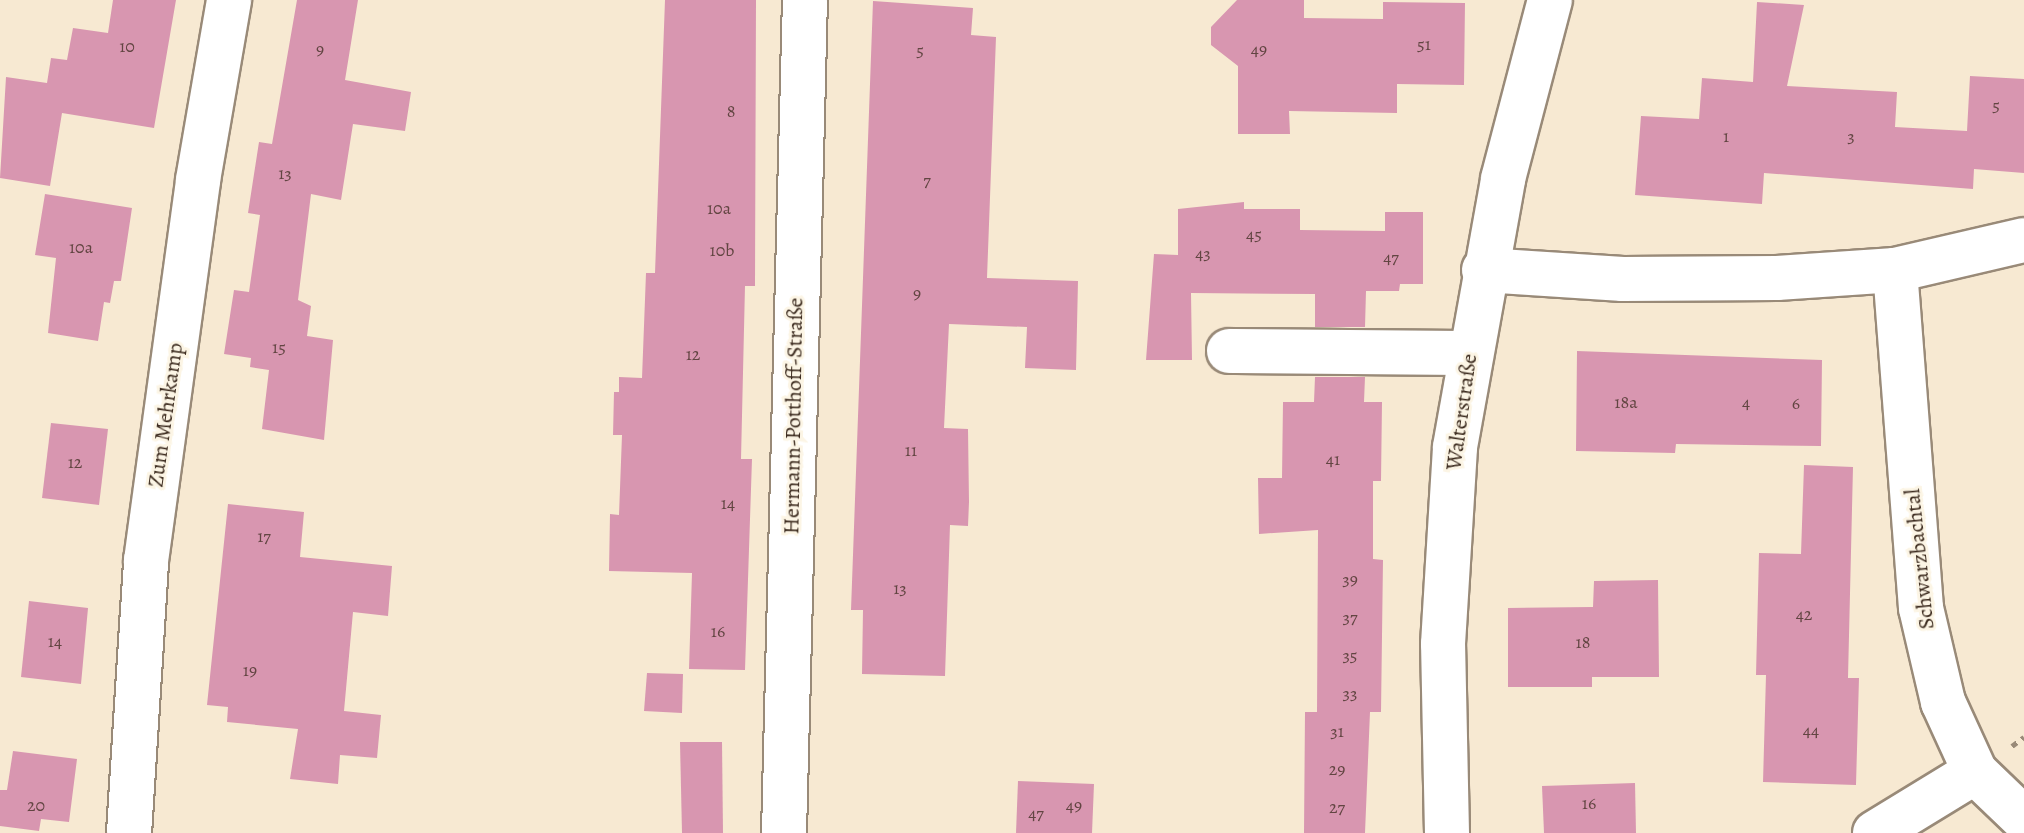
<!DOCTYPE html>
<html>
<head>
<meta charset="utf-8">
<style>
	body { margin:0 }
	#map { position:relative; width:2024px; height:833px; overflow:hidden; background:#f7e9d2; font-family:Alegreya,serif }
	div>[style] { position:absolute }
	.building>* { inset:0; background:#d896b0 }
	.path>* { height:5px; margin-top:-2.5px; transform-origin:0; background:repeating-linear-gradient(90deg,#998a78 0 6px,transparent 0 12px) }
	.roads { filter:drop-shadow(2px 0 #998a78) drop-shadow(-2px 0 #998a78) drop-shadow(0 2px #998a78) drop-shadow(0 -2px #998a78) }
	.minor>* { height:44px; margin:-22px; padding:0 22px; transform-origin:22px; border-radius:22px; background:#fff }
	span { translate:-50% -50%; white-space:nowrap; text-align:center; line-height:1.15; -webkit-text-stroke:6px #fcf5e5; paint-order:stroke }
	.number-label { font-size:18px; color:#624542 }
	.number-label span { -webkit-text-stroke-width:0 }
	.street-label { font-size:22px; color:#3b2a1e }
</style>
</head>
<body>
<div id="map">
	<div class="building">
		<div style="clip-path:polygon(113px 0,176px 0,154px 128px,62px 113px,50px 186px,0 178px,6px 77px,47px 83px,51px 58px,67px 60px,73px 28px,108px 33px)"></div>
		<div style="clip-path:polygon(297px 0,358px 0,345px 80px,411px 92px,405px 131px,353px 124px,341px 200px,311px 194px,298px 300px,311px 306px,307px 336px,333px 340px,324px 440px,262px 429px,269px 370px,250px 367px,251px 358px,224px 354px,234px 290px,249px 292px,260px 215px,248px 213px,259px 142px,272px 144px)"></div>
		<div style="clip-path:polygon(665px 0,756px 0,755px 286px,745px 286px,741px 459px,752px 459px,745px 670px,689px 669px,692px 573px,609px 571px,610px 514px,619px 515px,622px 435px,613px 435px,614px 392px,619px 392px,619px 377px,642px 378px,646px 273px,655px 273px)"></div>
		<div style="clip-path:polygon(1237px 0,1304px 0,1304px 18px,1383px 19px,1383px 2px,1465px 3px,1464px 85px,1397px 84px,1397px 113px,1289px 111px,1290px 134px,1238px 134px,1238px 66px,1211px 45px,1211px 27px)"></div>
		<div style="clip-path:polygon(873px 1px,973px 8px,971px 35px,996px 37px,987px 278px,1078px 281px,1076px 370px,1025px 368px,1027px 327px,949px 324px,944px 428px,968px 429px,969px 502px,968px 526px,950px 525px,945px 676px,862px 674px,863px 610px,851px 610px)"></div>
		<div style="clip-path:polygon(1757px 2px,1804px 5px,1787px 86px,1897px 92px,1895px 127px,1967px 131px,1970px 76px,2024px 79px,2024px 173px,1974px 169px,1973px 189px,1764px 173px,1762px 204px,1635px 195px,1641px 116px,1699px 119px,1702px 78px,1753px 82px)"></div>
		<div style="clip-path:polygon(45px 194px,132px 208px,121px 281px,114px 281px,110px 303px,104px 302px,98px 341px,48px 333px,56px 258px,35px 255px)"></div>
		<div style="clip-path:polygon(1244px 202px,1244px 209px,1300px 209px,1300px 230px,1385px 231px,1385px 212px,1423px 212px,1423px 284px,1400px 284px,1399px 291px,1366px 291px,1365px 327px,1315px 327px,1315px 294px,1191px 293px,1192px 360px,1146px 360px,1154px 254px,1178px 255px,1178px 209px)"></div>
		<div style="clip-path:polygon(1577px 351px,1822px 360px,1821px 446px,1676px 444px,1675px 453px,1576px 451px)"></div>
		<div style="clip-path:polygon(1315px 377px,1365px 377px,1364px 402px,1382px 402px,1381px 481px,1373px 481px,1373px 559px,1383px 560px,1381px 712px,1370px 712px,1365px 833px,1304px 833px,1305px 712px,1317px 712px,1318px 530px,1259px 534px,1258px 478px,1282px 478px,1283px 402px,1314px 402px)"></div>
		<div style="clip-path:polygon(51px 423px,108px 429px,99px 505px,42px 498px)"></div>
		<div style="clip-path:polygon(1804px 465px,1853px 467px,1848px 678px,1859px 678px,1856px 785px,1763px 782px,1766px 675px,1756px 675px,1759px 553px,1801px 554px)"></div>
		<div style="clip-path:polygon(228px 504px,304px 512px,300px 557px,392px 566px,388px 616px,353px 612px,344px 711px,381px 715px,377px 758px,340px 755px,338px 784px,290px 779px,298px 729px,227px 722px,228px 707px,207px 705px)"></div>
		<div style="clip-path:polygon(1658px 580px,1659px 677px,1592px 677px,1592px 687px,1508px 687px,1508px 608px,1593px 607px,1594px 581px)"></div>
		<div style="clip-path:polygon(29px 601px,88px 608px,81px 684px,21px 677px)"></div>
		<div style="clip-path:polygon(647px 673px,683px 674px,682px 713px,644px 711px)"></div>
		<div style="clip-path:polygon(680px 742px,722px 742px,723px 833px,682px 833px)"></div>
		<div style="clip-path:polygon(13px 751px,77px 759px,69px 822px,41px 819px,39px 831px,0 826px,0 790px,7px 790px)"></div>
		<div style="clip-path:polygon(1018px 781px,1094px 784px,1092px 833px,1016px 833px)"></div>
		<div style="clip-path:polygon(1635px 783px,1636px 833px,1544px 833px,1542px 786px)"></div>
	</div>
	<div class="path">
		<div style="left:2012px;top:746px;width:15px;rotate:-37deg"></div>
	</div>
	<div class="roads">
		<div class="minor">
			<div style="left:1484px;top:270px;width:139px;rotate:3.7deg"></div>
			<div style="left:1623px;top:279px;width:154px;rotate:-0.4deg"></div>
			<div style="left:1777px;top:278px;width:118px;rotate:-3.9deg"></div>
			<div style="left:1895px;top:270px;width:132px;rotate:-13.1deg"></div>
			<div style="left:1895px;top:270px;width:339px;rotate:85.6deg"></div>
			<div style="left:1921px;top:608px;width:97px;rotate:76.8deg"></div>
			<div style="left:1943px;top:702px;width:77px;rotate:65.4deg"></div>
			<div style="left:1975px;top:772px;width:68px;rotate:43.8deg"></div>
			<div style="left:1229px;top:351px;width:241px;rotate:0.5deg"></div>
			<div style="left:129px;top:833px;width:273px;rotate:-86.4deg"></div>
			<div style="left:146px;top:561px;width:385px;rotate:-82.2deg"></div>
			<div style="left:198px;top:180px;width:183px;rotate:-80.2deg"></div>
			<div style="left:784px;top:833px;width:833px;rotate:-88.56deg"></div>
			<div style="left:1447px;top:833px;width:189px;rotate:-91.2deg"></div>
			<div style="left:1443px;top:644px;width:197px;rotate:-86.5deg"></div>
			<div style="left:1455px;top:447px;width:272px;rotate:-79.8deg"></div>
			<div style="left:1503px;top:179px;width:185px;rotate:-75.3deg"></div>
			<div style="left:1875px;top:833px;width:117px;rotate:-31.4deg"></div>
		</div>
	</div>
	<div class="number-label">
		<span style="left:1424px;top:44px">51</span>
		<span style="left:127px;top:46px">10</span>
		<span style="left:320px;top:49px">9</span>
		<span style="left:1259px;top:49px">49</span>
		<span style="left:920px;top:50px">5</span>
		<span style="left:1996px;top:105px">5</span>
		<span style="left:731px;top:111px">8</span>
		<span style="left:1726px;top:136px">1</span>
		<span style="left:1851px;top:136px">3</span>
		<span style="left:285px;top:173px">13</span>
		<span style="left:927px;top:180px">7</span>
		<span style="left:719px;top:208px">10a</span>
		<span style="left:1254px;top:234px">45</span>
		<span style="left:81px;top:247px">10a</span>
		<span style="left:722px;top:250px">10b</span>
		<span style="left:1203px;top:253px">43</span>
		<span style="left:1391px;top:257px">47</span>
		<span style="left:917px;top:293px">9</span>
		<span style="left:279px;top:347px">15</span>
		<span style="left:693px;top:354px">12</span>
		<span style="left:1626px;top:402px">18a</span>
		<span style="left:1746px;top:402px">4</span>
		<span style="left:1796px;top:403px">6</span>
		<span style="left:911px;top:450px">11</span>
		<span style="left:1333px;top:459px">41</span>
		<span style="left:75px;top:462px">12</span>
		<span style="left:728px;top:503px">14</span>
		<span style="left:264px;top:536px">17</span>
		<span style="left:1350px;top:579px">39</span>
		<span style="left:900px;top:588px">13</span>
		<span style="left:1804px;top:614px">42</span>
		<span style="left:1350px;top:617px">37</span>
		<span style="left:718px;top:631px">16</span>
		<span style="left:55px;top:641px">14</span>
		<span style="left:1583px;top:642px">18</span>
		<span style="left:1350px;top:655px">35</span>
		<span style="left:250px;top:670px">19</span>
		<span style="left:1350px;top:693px">33</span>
		<span style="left:1811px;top:730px">44</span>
		<span style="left:1337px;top:731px">31</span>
		<span style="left:1337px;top:769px">29</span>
		<span style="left:1589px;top:803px">16</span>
		<span style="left:36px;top:805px">20</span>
		<span style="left:1074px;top:805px">49</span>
		<span style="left:1337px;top:807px">27</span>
		<span style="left:1036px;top:813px">47</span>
	</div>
	<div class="street-label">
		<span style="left:1462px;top:412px;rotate:-82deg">Walterstraße</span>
		<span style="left:166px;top:415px;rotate:-82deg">Zum Mehrkamp</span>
		<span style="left:794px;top:416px;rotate:-89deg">Hermann-Potthoff-Straße</span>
		<span style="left:1920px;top:559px;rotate:-96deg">Schwarzbachtal</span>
	</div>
</div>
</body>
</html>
